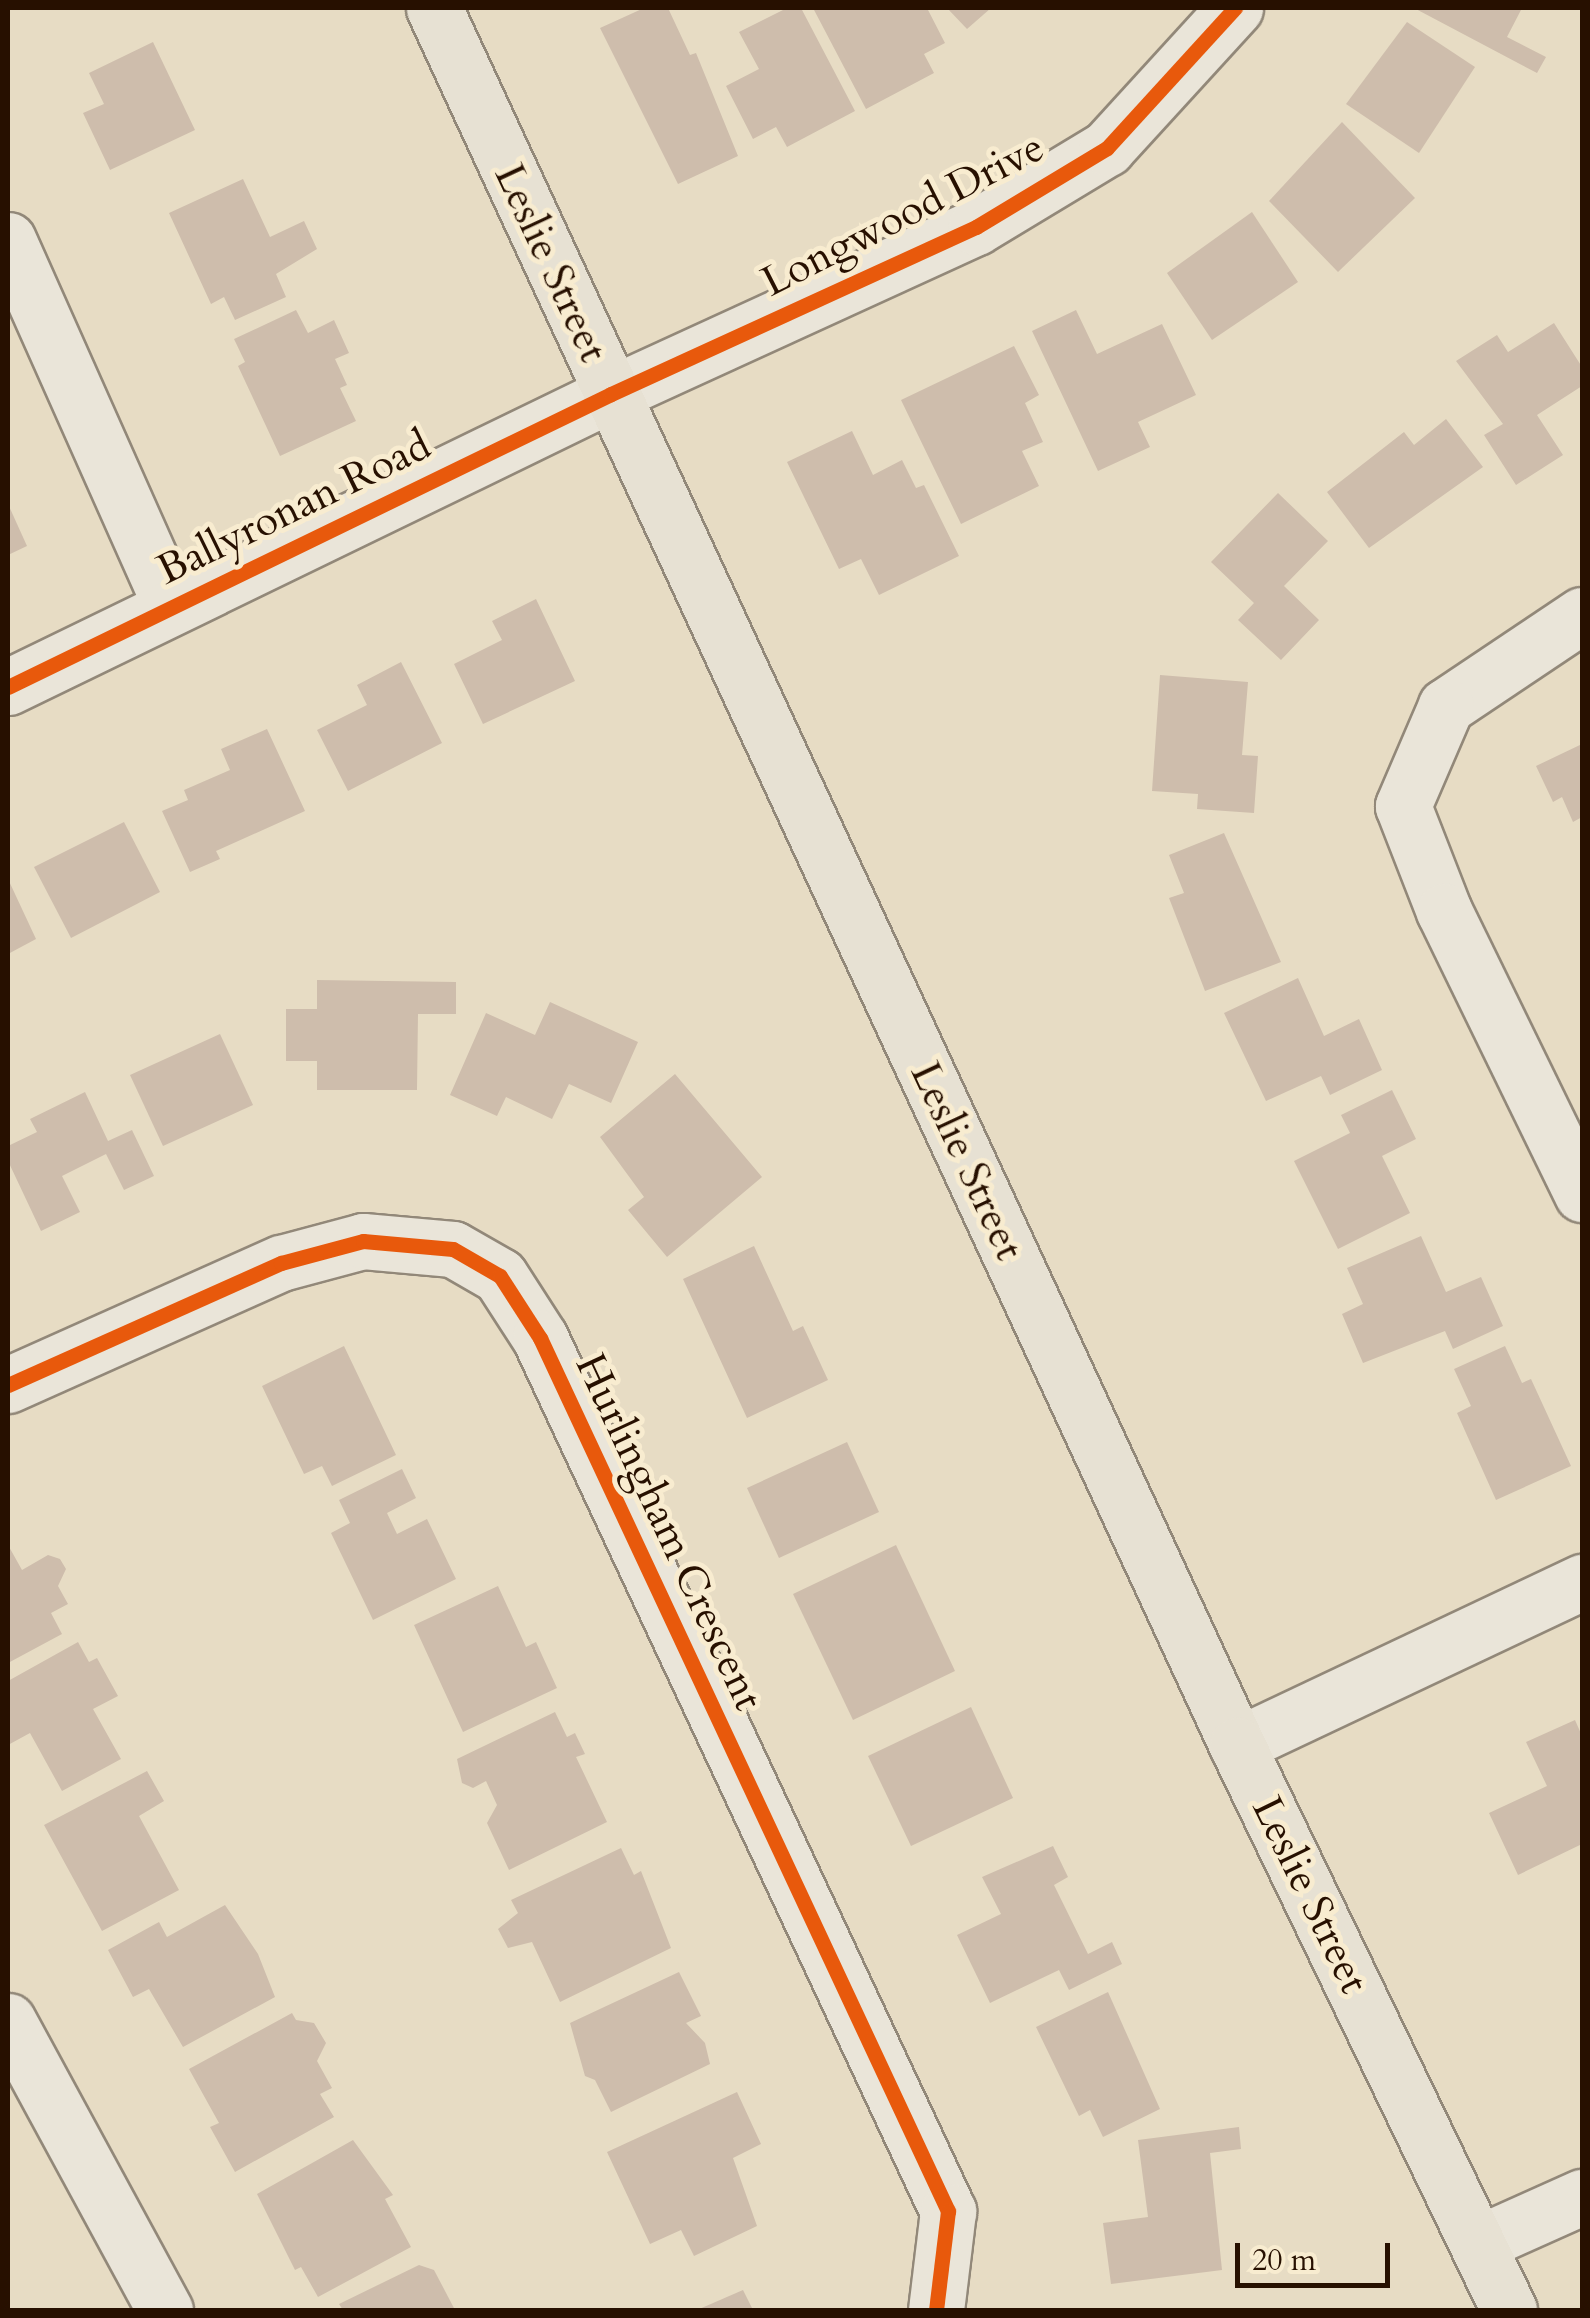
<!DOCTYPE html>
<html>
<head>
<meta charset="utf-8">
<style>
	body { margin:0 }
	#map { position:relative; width:1590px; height:2318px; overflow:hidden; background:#e7dcc4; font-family:Cardo,serif }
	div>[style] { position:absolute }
	.building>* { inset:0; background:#cebdac }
	.roads { filter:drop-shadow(2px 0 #928879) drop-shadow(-2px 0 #928879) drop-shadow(0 2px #928879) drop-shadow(0 -2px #928879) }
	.minor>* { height:55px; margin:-27.5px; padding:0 27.5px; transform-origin:27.5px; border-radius:27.5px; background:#eae5d9 }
	.major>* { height:55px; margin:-27.5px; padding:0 27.5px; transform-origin:27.5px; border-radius:27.5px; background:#e7e1d3 }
	.cycleway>* { height:15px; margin:-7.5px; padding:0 7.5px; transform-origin:7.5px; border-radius:7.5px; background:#e8590c }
	span { translate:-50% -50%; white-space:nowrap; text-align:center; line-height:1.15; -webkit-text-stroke:10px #f8ecd0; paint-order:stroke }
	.street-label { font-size:42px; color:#271000 }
	.frame { position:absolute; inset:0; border:10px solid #271000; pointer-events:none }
	.scale { position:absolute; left:1235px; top:2243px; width:155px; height:45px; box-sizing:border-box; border:5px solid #271000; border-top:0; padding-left:12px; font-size:30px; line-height:35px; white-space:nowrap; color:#271000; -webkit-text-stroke:8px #f8ecd0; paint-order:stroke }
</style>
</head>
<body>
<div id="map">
	<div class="building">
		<div style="clip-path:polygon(644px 8px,668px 8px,690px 55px,696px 53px,738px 156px,678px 184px,600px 28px)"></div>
		<div style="clip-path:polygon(787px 8px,801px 8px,855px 111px,787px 147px,776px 127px,753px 139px,726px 86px,759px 69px,739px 32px)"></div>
		<div style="clip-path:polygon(813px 8px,927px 8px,945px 43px,924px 54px,934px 73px,866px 109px)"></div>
		<div style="clip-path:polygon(947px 8px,991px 8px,967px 29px)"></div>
		<div style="clip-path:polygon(1414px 8px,1522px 8px,1507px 37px,1546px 57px,1537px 73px)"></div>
		<div style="clip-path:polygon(1407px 22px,1475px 67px,1419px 153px,1346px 104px)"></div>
		<div style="clip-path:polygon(153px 42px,195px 130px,110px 170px,83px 113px,104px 104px,89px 73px)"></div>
		<div style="clip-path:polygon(1342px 122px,1415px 198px,1338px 272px,1269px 201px)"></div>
		<div style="clip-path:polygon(243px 179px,270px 237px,304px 221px,317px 249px,276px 274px,286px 297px,235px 320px,224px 297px,211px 304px,169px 213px)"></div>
		<div style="clip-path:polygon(1252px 212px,1298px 282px,1212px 340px,1167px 273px)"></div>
		<div style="clip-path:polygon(296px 310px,308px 333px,334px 320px,349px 353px,335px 359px,347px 385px,340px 388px,356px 421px,280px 456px,238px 366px,245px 362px,234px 339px)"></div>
		<div style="clip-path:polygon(1076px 310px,1097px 354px,1162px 324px,1196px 395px,1138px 422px,1150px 447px,1098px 471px,1032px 331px)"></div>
		<div style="clip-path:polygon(1554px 323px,1582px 367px,1582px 386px,1537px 415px,1563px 455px,1516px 485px,1484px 435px,1503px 424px,1456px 361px,1497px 335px,1508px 352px)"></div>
		<div style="clip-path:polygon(1014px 346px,1039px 395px,1025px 403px,1043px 442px,1022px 451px,1039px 486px,961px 524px,901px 400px)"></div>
		<div style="clip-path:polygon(1446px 419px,1483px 467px,1369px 548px,1327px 492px,1404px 432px,1414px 445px)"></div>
		<div style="clip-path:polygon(852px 431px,873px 475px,902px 460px,916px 488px,924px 485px,959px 556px,879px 595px,861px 559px,839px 569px,787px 462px)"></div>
		<div style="clip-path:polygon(1278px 493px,1328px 541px,1284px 586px,1319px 620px,1281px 660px,1238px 620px,1254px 603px,1211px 562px)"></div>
		<div style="clip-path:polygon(8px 504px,27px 546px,8px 555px)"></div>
		<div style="clip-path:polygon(536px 599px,575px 681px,483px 724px,454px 664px,502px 640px,492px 621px)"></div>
		<div style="clip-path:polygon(401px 662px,442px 743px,348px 791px,317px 730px,367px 705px,357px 685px)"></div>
		<div style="clip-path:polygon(1160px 675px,1248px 682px,1242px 755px,1258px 756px,1254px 813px,1197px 809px,1198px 794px,1152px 791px)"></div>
		<div style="clip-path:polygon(267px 729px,305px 811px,216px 851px,220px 859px,190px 872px,162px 811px,188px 800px,184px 790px,230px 770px,221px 749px)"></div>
		<div style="clip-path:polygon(1582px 744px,1582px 817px,1573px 822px,1562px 797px,1553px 802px,1536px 766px)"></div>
		<div style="clip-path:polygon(124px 822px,160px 892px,71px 938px,34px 867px)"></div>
		<div style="clip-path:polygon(1224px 833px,1281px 962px,1205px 991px,1169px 898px,1184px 893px,1169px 855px)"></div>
		<div style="clip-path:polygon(8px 879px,36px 939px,8px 954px)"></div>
		<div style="clip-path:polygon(1298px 978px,1324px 1036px,1359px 1019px,1382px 1070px,1330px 1095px,1321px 1076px,1266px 1101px,1224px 1013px)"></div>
		<div style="clip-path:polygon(317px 980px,456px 982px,456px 1014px,418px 1014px,417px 1090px,317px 1090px,317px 1061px,286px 1061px,286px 1009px,317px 1009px)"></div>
		<div style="clip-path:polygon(550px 1002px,638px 1042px,611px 1103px,569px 1084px,552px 1119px,506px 1097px,497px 1116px,450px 1095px,486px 1013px,535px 1035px)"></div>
		<div style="clip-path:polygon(220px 1034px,253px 1105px,163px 1146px,130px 1075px)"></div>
		<div style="clip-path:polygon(675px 1074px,762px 1177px,667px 1257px,628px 1210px,644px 1197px,600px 1137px)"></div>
		<div style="clip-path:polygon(1392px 1090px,1416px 1139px,1382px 1156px,1410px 1213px,1338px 1249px,1294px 1161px,1350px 1133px,1341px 1115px)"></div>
		<div style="clip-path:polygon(85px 1092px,108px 1141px,132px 1130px,154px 1176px,124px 1190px,106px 1154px,62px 1176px,80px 1212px,41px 1231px,8px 1161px,8px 1146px,37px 1132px,30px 1119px)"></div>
		<div style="clip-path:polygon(1421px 1236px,1446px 1292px,1481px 1277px,1503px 1326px,1453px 1349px,1445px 1331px,1363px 1363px,1342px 1314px,1363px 1304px,1347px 1268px)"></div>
		<div style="clip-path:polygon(754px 1246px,793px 1331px,803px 1326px,828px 1380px,747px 1418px,683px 1279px)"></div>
		<div style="clip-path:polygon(344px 1346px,396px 1455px,332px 1486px,322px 1466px,304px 1474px,262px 1386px)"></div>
		<div style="clip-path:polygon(1505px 1346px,1522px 1383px,1531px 1379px,1571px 1466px,1496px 1500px,1457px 1413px,1471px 1406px,1454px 1369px)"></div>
		<div style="clip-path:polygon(847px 1442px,879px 1512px,779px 1558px,747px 1488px)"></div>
		<div style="clip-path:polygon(402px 1469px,416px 1498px,387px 1513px,397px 1534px,427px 1519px,456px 1579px,373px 1620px,331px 1533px,350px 1523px,339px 1500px)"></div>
		<div style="clip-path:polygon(8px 1545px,22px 1570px,48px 1555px,60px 1559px,66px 1569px,58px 1586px,68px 1604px,51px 1613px,62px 1634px,8px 1663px)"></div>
		<div style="clip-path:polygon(896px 1545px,955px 1671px,853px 1720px,793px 1594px)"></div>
		<div style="clip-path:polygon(498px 1586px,526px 1647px,536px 1642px,557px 1688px,463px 1732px,414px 1625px)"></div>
		<div style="clip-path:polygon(78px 1642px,89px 1662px,97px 1658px,118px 1696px,93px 1709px,121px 1759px,62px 1791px,30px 1733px,8px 1745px,8px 1681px)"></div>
		<div style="clip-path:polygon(971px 1707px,1013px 1798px,911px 1846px,868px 1756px)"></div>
		<div style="clip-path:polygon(555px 1712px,567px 1737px,575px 1733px,585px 1754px,576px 1757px,607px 1822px,509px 1870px,487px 1823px,497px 1805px,486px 1781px,473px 1788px,462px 1783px,457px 1759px)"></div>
		<div style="clip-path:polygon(1575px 1720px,1582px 1736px,1582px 1844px,1518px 1875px,1489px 1813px,1547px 1786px,1526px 1742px)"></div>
		<div style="clip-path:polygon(147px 1771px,164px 1801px,139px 1816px,179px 1890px,102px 1931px,44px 1825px)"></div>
		<div style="clip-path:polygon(1053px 1846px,1068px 1877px,1054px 1885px,1088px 1954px,1112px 1942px,1122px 1964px,1069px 1990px,1059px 1970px,990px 2003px,957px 1935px,1001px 1914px,982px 1877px)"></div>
		<div style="clip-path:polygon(621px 1848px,634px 1875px,641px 1871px,671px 1948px,560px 2002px,532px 1942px,508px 1948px,498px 1929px,518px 1913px,511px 1900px)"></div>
		<div style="clip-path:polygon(225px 1905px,258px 1954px,275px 1997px,183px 2047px,149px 1989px,133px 1997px,108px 1950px,159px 1922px,167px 1937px)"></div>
		<div style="clip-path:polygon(679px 1972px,701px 2016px,686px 2023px,705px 2043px,710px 2064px,611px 2112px,595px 2080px,585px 2076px,570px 2023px)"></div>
		<div style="clip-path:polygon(1108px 1992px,1160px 2109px,1103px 2137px,1090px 2110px,1079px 2116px,1036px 2027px)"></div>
		<div style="clip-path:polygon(292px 2013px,296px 2020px,314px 2023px,326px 2043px,317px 2061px,332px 2088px,320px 2094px,334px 2117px,235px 2172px,210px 2127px,219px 2123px,189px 2069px)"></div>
		<div style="clip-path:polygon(737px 2092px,761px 2144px,733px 2158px,757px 2226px,694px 2256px,681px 2230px,650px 2244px,607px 2152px)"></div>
		<div style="clip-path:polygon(1239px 2127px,1241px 2149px,1210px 2153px,1222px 2270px,1111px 2284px,1103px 2223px,1148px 2217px,1138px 2140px)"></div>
		<div style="clip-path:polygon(353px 2140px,393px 2195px,385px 2199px,411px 2247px,318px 2297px,301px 2267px,295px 2270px,257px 2194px)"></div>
		<div style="clip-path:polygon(419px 2265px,434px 2270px,455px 2310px,343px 2310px,339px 2304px)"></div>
		<div style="clip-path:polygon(743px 2290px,753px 2310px,697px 2310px)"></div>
	</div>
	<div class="roads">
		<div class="minor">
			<div style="left:8px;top:240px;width:401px;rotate:66deg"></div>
			<div style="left:1582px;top:615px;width:164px;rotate:146.2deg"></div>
			<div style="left:1446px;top:706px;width:109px;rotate:113.3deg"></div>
			<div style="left:1403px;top:806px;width:113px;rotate:68.7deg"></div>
			<div style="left:1444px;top:911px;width:315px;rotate:64deg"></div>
			<div style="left:8px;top:687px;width:670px;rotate:-25.92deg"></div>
			<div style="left:611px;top:394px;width:401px;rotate:-24.6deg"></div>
			<div style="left:976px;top:227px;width:153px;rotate:-31.1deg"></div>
			<div style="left:1107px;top:148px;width:190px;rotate:-47.6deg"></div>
			<div style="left:8px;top:1385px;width:299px;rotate:-24.1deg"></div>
			<div style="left:281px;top:1263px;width:85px;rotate:-15deg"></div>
			<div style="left:363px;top:1241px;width:90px;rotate:5.1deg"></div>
			<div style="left:453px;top:1249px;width:54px;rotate:29.9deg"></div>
			<div style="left:500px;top:1276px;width:74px;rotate:57.2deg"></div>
			<div style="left:540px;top:1338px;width:964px;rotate:64.95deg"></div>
			<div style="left:948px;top:2211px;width:100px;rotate:96.9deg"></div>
			<div style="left:1237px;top:1745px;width:382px;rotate:-25.3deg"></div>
			<div style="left:8px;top:2021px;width:329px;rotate:61.5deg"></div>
			<div style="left:1479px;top:2243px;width:113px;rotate:-24.1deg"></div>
		</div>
		<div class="major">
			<div style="left:434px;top:8px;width:1914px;rotate:65.19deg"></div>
			<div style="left:1237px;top:1745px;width:627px;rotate:64.29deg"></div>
		</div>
	</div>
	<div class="cycleway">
		<div style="left:8px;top:687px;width:670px;rotate:-25.92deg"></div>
		<div style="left:611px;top:394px;width:401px;rotate:-24.6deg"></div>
		<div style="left:976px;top:227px;width:153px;rotate:-31.1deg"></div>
		<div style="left:1107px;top:148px;width:190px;rotate:-47.6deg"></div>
		<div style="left:8px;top:1385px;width:299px;rotate:-24.1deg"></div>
		<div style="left:281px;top:1263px;width:85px;rotate:-15deg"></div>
		<div style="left:363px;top:1241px;width:90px;rotate:5.1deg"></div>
		<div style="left:453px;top:1249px;width:54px;rotate:29.9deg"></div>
		<div style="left:500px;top:1276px;width:74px;rotate:57.2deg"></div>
		<div style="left:540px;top:1338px;width:964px;rotate:64.95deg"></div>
		<div style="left:948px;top:2211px;width:100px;rotate:96.9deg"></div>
	</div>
	<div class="street-label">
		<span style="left:903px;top:215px;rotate:-27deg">Longwood Drive</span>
		<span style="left:551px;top:263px;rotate:65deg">Leslie Street</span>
		<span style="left:294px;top:508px;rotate:-26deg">Ballyronan Road</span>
		<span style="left:967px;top:1161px;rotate:65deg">Leslie Street</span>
		<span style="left:669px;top:1532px;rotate:65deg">Hurlingham Crescent</span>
		<span style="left:1310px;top:1895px;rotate:64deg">Leslie Street</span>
	</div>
	<div class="frame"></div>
	<div class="scale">20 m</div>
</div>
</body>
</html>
